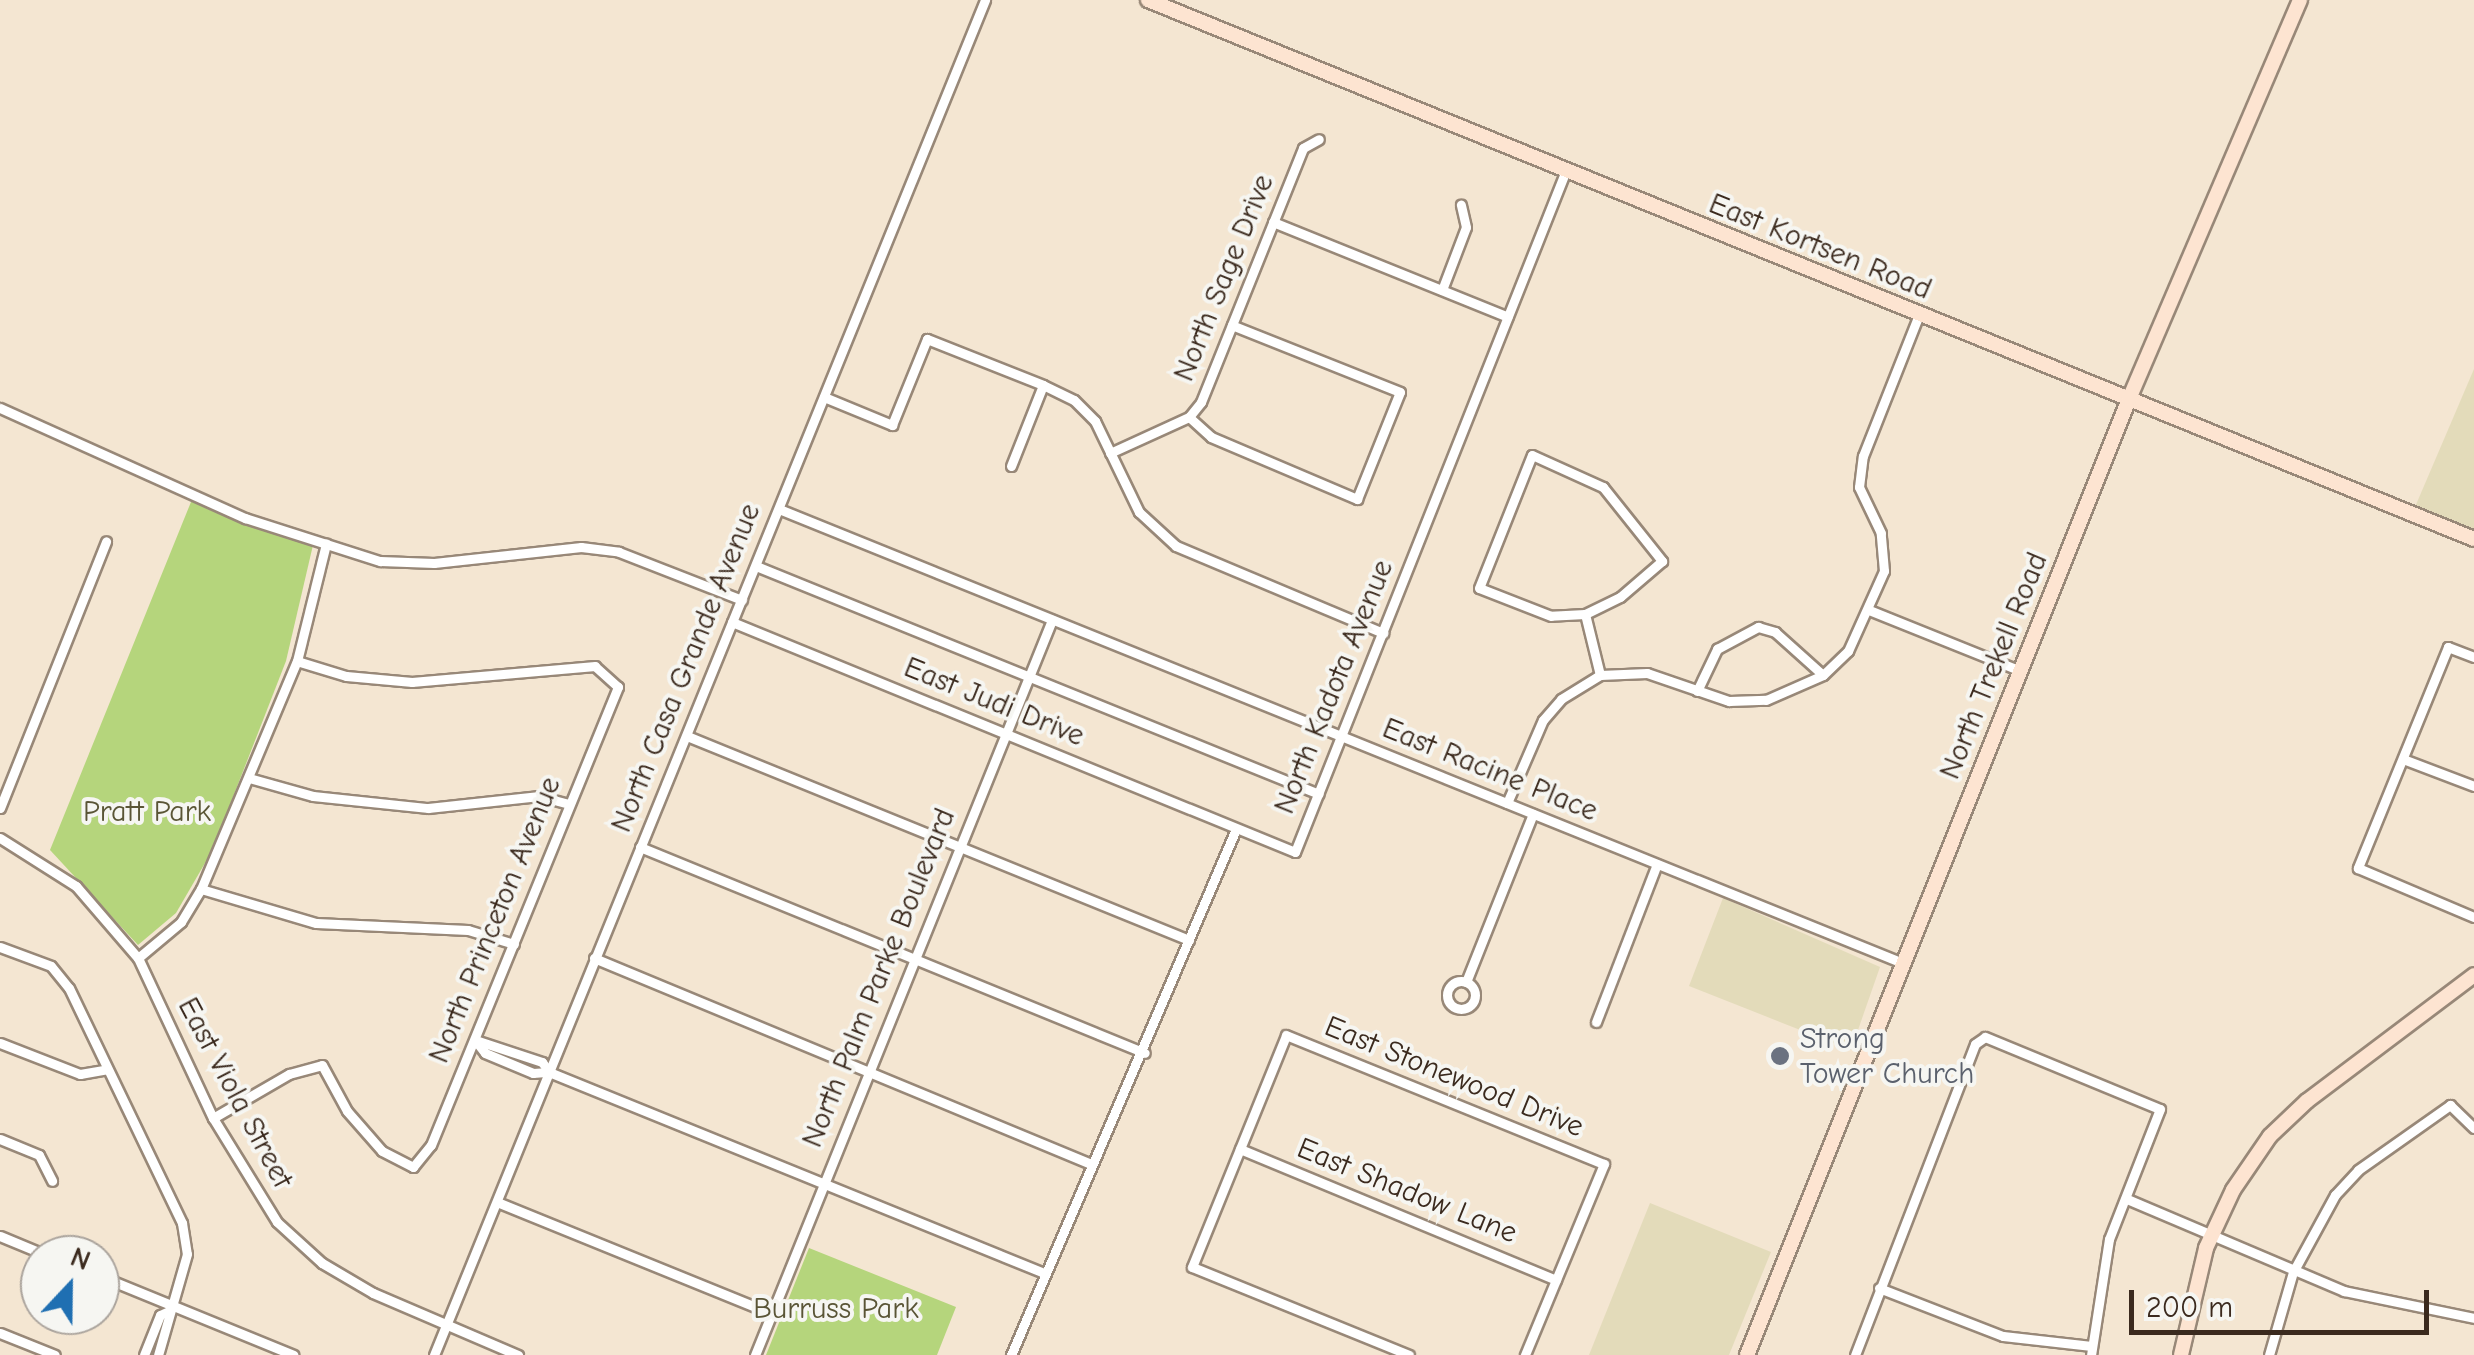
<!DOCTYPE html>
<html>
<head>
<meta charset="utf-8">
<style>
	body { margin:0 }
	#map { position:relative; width:2474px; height:1355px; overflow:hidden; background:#f4e6d2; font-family:"Comic Neue",sans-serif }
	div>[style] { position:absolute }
	.built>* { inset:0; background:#e3dbba }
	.green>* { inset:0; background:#b5d57c }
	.roads { filter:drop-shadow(2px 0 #988878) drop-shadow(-2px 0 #988878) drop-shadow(0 2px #988878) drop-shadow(0 -2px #988878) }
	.street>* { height:9px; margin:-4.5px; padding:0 4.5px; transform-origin:4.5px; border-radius:4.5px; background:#fff }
	.street>.ring { margin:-4.5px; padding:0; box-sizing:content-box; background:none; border:9px solid #fff; border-radius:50% }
	.secondary>* { height:14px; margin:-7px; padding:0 7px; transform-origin:7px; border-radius:7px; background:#fde4d1 }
	.dots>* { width:28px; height:28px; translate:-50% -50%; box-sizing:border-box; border:5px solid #f6f6f2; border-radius:50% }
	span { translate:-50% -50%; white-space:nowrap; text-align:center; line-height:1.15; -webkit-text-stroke:8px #f6f6f2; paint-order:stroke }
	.street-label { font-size:30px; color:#3b2a1e }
	.park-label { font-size:30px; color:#5a5536 }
	.worship-label { font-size:30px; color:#5b616d }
	.left { translate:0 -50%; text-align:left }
	.north { position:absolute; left:20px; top:1235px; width:100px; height:100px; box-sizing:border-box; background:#f6f6f2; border:2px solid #aba49d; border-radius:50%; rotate:22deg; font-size:28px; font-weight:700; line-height:40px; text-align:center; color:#3b2a1e }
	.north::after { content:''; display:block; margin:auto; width:35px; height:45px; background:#1f6fb2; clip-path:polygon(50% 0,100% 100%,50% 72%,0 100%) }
	.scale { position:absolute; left:2129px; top:1290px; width:300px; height:45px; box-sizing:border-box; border:5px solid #3b2a1e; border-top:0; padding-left:12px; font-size:30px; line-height:35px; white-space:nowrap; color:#3b2a1e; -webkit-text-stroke:8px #f6f6f2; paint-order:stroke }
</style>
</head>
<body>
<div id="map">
	<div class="built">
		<div style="clip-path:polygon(2474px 369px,2474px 539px,2412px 514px)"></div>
		<div style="clip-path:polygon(1723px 898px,1880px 967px,1851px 1050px,1689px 986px)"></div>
		<div style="clip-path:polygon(1650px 1203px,1771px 1252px,1729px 1355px,1589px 1355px)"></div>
	</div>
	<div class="green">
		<div style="clip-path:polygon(193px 497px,313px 545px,286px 661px,212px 851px,176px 913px,138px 945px,50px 850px)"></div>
		<div style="clip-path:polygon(809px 1248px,956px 1307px,937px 1355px,766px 1355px)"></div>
	</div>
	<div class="roads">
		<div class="street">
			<div style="left:1273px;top:222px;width:253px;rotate:22deg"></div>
			<div style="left:1442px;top:290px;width:67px;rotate:-69.1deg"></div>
			<div style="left:1466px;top:227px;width:23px;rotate:-103deg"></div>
			<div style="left:824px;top:397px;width:74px;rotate:22.4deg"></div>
			<div style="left:892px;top:425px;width:93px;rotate:-67.9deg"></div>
			<div style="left:927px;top:339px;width:125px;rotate:21.6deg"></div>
			<div style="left:1043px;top:385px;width:34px;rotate:26deg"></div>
			<div style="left:1074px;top:400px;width:30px;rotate:45deg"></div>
			<div style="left:1095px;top:421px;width:101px;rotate:64.2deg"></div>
			<div style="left:1139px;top:512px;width:50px;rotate:42.6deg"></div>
			<div style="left:1176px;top:546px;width:225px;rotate:22.8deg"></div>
			<div style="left:0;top:408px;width:269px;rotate:24.2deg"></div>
			<div style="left:245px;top:518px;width:142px;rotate:17.7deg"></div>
			<div style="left:380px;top:561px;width:54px;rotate:2.1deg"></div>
			<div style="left:434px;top:563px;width:148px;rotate:-6.2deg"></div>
			<div style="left:581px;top:547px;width:38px;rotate:7deg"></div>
			<div style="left:619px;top:552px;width:132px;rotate:21.3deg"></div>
			<div style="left:1189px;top:417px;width:30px;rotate:42deg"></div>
			<div style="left:1211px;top:437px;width:159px;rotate:23deg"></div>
			<div style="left:1357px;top:499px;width:115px;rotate:-68.1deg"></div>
			<div style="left:1400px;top:392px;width:181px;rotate:-158.3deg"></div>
			<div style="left:1110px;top:453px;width:87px;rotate:-24.5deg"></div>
			<div style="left:1189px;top:417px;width:19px;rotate:-51deg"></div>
			<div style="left:1201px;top:402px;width:274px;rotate:-68.1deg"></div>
			<div style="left:1303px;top:148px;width:18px;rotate:-29deg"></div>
			<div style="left:1532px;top:455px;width:78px;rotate:24.3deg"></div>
			<div style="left:1603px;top:487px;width:95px;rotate:51.4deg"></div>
			<div style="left:1662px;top:561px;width:55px;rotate:139.4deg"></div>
			<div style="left:1620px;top:597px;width:39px;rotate:154deg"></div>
			<div style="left:1585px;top:614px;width:34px;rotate:177deg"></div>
			<div style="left:1551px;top:616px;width:77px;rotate:-158.7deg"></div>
			<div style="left:1479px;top:588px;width:143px;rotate:-68.3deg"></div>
			<div style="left:1011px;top:466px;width:87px;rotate:-68.4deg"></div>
			<div style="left:779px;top:509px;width:1214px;rotate:22deg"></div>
			<div style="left:756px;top:566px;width:607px;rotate:22.05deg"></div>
			<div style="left:1869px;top:610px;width:164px;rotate:21.9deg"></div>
			<div style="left:1585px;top:614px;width:63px;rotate:76.2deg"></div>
			<div style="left:732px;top:622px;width:608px;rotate:22.22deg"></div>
			<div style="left:1295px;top:852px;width:731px;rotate:-68.32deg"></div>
			<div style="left:2474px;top:657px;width:28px;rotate:-159deg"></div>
			<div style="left:2448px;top:647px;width:239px;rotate:112.2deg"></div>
			<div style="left:2358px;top:868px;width:126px;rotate:22.9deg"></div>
			<div style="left:1697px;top:691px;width:47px;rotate:-64.5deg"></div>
			<div style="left:1717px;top:649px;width:47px;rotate:-28.2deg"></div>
			<div style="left:1758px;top:627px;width:18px;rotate:16deg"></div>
			<div style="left:1775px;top:632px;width:64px;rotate:41.9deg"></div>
			<div style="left:687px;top:736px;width:542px;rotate:22.12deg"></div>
			<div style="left:2403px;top:759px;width:76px;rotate:20.8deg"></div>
			<div style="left:249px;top:778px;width:66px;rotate:15.7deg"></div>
			<div style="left:313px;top:796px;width:116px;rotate:6deg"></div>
			<div style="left:428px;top:808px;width:112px;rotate:-6.2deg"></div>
			<div style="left:539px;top:796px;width:30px;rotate:15deg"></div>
			<div style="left:1507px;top:803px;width:90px;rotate:-66.6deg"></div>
			<div style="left:1543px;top:720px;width:28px;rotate:-49deg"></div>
			<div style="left:1561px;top:699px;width:46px;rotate:-31.6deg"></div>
			<div style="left:1600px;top:675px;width:47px;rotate:-2.4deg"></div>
			<div style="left:1647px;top:673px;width:87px;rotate:18.9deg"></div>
			<div style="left:1729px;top:701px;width:37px;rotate:-2deg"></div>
			<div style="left:1766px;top:700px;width:62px;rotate:-23.7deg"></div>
			<div style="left:1823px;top:675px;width:35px;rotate:-44deg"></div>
			<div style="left:1848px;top:651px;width:88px;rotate:-65.8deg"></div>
			<div style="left:1884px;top:571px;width:38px;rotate:-95deg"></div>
			<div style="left:1881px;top:533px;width:51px;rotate:-115.6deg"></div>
			<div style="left:1859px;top:487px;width:31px;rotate:-83deg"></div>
			<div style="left:1863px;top:456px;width:149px;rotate:-68.4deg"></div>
			<div style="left:0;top:808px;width:287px;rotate:-68.3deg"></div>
			<div style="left:0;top:838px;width:90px;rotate:32.3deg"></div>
			<div style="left:76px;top:886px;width:95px;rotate:49.3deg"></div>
			<div style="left:138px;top:958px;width:177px;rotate:64.9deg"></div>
			<div style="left:213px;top:1118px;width:122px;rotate:58.4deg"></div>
			<div style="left:277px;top:1222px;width:61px;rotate:42.3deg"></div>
			<div style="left:322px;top:1263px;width:59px;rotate:30.5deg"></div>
			<div style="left:373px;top:1293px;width:158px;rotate:23.2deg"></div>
			<div style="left:640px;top:847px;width:545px;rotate:22.19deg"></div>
			<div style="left:201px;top:889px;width:120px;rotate:16.5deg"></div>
			<div style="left:316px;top:923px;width:152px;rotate:2.6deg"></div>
			<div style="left:468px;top:930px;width:48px;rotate:16.9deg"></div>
			<div style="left:0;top:947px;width:54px;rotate:20.4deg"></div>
			<div style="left:51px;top:966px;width:28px;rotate:51deg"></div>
			<div style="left:69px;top:988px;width:261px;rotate:64.3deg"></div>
			<div style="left:182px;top:1223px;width:31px;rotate:81deg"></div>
			<div style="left:187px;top:1254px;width:105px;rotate:106deg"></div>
			<div style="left:138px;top:958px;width:56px;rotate:-39.9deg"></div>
			<div style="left:181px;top:922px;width:39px;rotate:-59deg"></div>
			<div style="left:201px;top:889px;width:247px;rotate:-67.2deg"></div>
			<div style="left:297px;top:661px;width:121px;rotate:-76.1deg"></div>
			<div style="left:594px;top:958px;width:538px;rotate:22.51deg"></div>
			<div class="ring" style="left:1447px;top:981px;width:19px;height:19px"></div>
			<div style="left:1466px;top:982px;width:181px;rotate:-68.3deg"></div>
			<div style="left:1596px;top:1022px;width:169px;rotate:-68.9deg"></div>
			<div style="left:0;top:1043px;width:86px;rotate:21.2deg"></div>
			<div style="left:80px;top:1074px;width:27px;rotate:-10deg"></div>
			<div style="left:549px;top:1072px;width:12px;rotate:-125deg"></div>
			<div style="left:542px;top:1062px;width:71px;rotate:-161.8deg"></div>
			<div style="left:475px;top:1040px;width:16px;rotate:52deg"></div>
			<div style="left:485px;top:1053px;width:52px;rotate:22.6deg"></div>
			<div style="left:533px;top:1073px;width:16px;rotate:-4deg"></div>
			<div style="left:549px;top:1072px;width:534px;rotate:22.1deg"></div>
			<div style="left:213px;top:1118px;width:88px;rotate:-30.1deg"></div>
			<div style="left:289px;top:1074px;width:34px;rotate:-15deg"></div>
			<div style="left:322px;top:1065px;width:52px;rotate:61.5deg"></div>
			<div style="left:347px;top:1111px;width:53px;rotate:48.8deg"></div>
			<div style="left:382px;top:1151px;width:35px;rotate:27deg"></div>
			<div style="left:413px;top:1167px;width:28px;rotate:-51deg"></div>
			<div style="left:431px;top:1145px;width:495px;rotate:-67.8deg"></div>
			<div style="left:618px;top:687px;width:31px;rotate:-138deg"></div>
			<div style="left:595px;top:666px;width:184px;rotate:175deg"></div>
			<div style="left:412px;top:682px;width:66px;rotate:-174.8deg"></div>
			<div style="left:346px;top:676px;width:51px;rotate:-163deg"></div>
			<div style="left:0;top:1139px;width:42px;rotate:22.3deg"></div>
			<div style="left:39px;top:1155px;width:29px;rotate:63deg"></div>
			<div style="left:1240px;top:1149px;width:342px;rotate:22.5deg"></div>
			<div style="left:2127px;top:1199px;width:236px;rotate:23deg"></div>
			<div style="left:2344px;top:1291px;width:133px;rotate:11.7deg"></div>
			<div style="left:497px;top:1202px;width:295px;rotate:22.1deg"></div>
			<div style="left:0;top:1236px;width:50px;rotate:22.4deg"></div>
			<div style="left:100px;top:1276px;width:209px;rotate:22.2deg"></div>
			<div style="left:1879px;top:1288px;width:133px;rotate:21.2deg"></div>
			<div style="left:2003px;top:1336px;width:89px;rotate:6.5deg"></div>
			<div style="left:0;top:1333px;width:59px;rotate:21.8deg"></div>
			<div style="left:144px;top:1355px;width:43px;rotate:-68.2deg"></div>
			<div style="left:160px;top:1315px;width:10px;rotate:-24deg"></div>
			<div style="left:434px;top:1355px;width:1463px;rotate:-67.87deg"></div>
			<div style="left:755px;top:1355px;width:793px;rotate:-68deg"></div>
			<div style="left:1011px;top:1355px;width:572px;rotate:-66.84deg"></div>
			<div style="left:1409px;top:1355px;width:234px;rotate:-157.9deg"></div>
			<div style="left:1192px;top:1267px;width:250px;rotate:-67.9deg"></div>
			<div style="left:1286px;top:1035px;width:343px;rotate:22.1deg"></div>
			<div style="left:1604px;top:1164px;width:207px;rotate:112.5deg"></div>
			<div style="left:1855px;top:1355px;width:333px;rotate:-68.9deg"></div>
			<div style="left:1975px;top:1044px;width:12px;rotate:-35deg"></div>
			<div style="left:1985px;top:1037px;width:189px;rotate:22.4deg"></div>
			<div style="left:2160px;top:1109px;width:140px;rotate:111.4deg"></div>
			<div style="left:2109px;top:1239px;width:117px;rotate:98.8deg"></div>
			<div style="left:2269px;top:1355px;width:86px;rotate:-73.9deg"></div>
			<div style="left:2293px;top:1272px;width:88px;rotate:-61.4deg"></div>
			<div style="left:2335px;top:1195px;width:34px;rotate:-47deg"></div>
			<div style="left:2358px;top:1170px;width:113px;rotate:-35.2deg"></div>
			<div style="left:2450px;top:1105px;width:33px;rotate:44deg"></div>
		</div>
		<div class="secondary">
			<div style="left:1148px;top:0;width:1431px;rotate:22.12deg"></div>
			<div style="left:1747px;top:1355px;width:1029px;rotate:-68.22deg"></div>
			<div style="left:2129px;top:399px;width:434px;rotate:-66.8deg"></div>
			<div style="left:2181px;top:1355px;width:110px;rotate:-76.8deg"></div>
			<div style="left:2206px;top:1248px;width:64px;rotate:-65deg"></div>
			<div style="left:2233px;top:1190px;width:65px;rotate:-55.6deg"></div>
			<div style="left:2270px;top:1136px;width:51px;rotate:-43.4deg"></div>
			<div style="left:2307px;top:1101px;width:209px;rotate:-37deg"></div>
		</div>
	</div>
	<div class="dots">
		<div style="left:1780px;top:1056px;background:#6b7280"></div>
	</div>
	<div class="street-label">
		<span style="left:1820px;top:247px;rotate:22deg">East Kortsen Road</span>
		<span style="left:1224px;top:278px;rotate:-68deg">North Sage Drive</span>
		<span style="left:1994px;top:666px;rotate:-68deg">North Trekell Road</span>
		<span style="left:686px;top:668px;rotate:-68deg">North Casa Grande Avenue</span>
		<span style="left:1334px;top:687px;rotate:-68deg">North Kadota Avenue</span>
		<span style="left:994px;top:702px;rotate:22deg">East Judi Drive</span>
		<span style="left:1490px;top:770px;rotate:22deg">East Racine Place</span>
		<span style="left:495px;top:920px;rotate:-68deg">North Princeton Avenue</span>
		<span style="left:879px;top:978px;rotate:-68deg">North Palm Parke Boulevard</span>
		<span style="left:1454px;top:1077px;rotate:22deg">East Stonewood Drive</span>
		<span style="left:235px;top:1093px;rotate:62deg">East Viola Street</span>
		<span style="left:1407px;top:1191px;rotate:22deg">East Shadow Lane</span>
	</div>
	<div class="park-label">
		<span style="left:147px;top:812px">Pratt Park</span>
		<span style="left:836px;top:1309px">Burruss Park</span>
	</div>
	<div class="worship-label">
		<span class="left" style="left:1800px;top:1056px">Strong<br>Tower Church</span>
	</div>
	<div class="north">N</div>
	<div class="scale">200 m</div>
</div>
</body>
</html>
